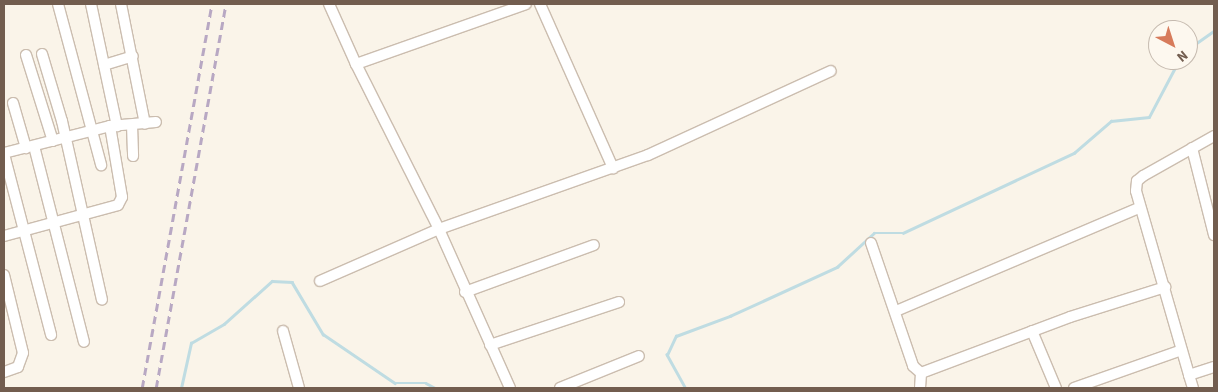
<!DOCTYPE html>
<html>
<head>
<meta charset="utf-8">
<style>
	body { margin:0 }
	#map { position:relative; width:1218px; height:392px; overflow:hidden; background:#faf4e9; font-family:"Source Sans 3",sans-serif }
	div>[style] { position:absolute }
	.stream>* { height:2.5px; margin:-1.25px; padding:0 1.25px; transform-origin:1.25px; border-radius:1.25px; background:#bfdce2 }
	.roads { filter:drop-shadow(1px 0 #cbbdaf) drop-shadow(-1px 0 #cbbdaf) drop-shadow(0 1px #cbbdaf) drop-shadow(0 -1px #cbbdaf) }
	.street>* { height:10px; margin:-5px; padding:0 5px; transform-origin:5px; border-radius:5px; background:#fff }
	.rail>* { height:2.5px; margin-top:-1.25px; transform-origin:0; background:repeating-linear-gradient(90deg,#b8a8c3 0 8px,transparent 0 13px) }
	span { translate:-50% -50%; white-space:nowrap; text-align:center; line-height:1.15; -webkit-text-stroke:4px #fdf8ef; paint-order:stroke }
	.frame { position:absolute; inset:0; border:5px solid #725d4f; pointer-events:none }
	.north { position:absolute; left:1148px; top:20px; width:50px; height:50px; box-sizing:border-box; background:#fdf8ef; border:1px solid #c5baaf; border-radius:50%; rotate:140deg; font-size:14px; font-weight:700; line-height:20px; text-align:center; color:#725d4f }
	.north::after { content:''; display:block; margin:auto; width:18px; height:22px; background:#d77b5b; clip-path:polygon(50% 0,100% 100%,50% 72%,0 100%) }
</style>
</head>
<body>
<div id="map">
	<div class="stream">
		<div style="left:1188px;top:49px;width:32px;rotate:-35deg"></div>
		<div style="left:181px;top:388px;width:46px;rotate:-77.5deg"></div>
		<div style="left:191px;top:343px;width:38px;rotate:-30deg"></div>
		<div style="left:224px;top:324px;width:64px;rotate:-41.9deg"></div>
		<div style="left:272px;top:281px;width:20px;rotate:3deg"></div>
		<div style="left:292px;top:282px;width:61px;rotate:59.2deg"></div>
		<div style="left:323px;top:334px;width:87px;rotate:34.2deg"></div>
		<div style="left:395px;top:383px;width:31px"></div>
		<div style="left:426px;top:383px;width:10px;rotate:29deg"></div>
		<div style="left:685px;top:388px;width:38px;rotate:-119deg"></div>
		<div style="left:667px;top:355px;width:21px;rotate:-65deg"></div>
		<div style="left:676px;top:336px;width:58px;rotate:-20.3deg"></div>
		<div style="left:730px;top:316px;width:118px;rotate:-24.6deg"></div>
		<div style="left:837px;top:267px;width:50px;rotate:-42.6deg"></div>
		<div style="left:874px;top:233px;width:29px"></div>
		<div style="left:903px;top:233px;width:189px;rotate:-25.1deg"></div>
		<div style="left:1074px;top:153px;width:49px;rotate:-40.9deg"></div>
		<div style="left:1111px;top:121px;width:38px;rotate:-6deg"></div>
		<div style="left:1149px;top:117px;width:64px;rotate:-62.2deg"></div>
	</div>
	<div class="roads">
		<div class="street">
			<div style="left:58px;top:4px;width:167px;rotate:75deg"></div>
			<div style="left:91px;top:4px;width:125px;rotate:78deg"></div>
			<div style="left:121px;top:4px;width:122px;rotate:78.7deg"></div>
			<div style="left:329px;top:4px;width:66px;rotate:65.8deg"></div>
			<div style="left:540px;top:4px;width:180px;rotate:66deg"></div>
			<div style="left:42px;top:54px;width:70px;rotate:73.4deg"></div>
			<div style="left:62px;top:121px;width:183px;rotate:77.4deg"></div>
			<div style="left:26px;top:55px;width:90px;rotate:72.6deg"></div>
			<div style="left:104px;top:65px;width:30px;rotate:-17deg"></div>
			<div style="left:13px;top:103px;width:47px;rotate:73.9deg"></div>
			<div style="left:132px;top:125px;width:31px;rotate:88deg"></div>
			<div style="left:1214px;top:136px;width:81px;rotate:150.6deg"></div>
			<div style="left:1143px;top:176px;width:8px;rotate:140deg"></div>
			<div style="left:1137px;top:181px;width:10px;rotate:96deg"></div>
			<div style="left:1136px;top:191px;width:191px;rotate:73.9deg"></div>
			<div style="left:1189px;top:375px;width:26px;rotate:-18deg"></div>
			<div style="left:34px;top:146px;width:202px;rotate:75.7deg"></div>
			<div style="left:1192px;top:148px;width:90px;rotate:75.8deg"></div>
			<div style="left:4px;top:153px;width:109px;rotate:-14.3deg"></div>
			<div style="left:110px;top:126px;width:46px;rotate:-5deg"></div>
			<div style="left:4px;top:154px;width:187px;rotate:75.4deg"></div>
			<div style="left:4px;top:236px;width:118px;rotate:-15.2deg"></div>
			<div style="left:118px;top:205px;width:9px;rotate:-63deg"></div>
			<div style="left:122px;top:197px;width:72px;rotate:-99.6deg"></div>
			<div style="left:871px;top:243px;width:130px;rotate:71.1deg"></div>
			<div style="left:913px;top:366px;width:11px;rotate:41deg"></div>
			<div style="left:921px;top:373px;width:159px;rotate:-20.6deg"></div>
			<div style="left:1070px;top:317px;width:100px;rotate:-17.5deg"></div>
			<div style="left:4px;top:275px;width:80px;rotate:76.3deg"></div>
			<div style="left:23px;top:353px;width:15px;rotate:110deg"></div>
			<div style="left:18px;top:367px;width:15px;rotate:160deg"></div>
			<div style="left:320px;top:281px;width:130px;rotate:-23.6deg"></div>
			<div style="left:439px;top:229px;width:222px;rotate:-19.5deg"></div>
			<div style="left:648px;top:155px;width:201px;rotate:-24.7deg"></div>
			<div style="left:465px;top:292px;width:137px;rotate:-20deg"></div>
			<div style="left:896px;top:311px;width:264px;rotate:-23deg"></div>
			<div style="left:283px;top:331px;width:59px;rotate:74.3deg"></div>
			<div style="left:1032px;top:331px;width:62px;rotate:67.2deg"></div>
			<div style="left:490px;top:345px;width:136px;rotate:-18.4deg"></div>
			<div style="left:1189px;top:375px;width:14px;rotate:73deg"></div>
			<div style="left:510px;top:388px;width:174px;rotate:-114.1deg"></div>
			<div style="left:439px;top:229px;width:185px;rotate:-116.7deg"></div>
			<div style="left:356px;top:64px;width:180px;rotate:-19.4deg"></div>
			<div style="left:560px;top:388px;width:85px;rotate:-22.1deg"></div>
			<div style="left:920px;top:388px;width:15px;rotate:-86deg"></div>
			<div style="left:1074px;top:388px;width:114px;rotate:-19.4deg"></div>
		</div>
	</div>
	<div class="rail">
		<div style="left:142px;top:388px;width:390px;rotate:-79.7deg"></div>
		<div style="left:156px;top:388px;width:390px;rotate:-79.7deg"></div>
	</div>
	<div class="frame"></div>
	<div class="north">N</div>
</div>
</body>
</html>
